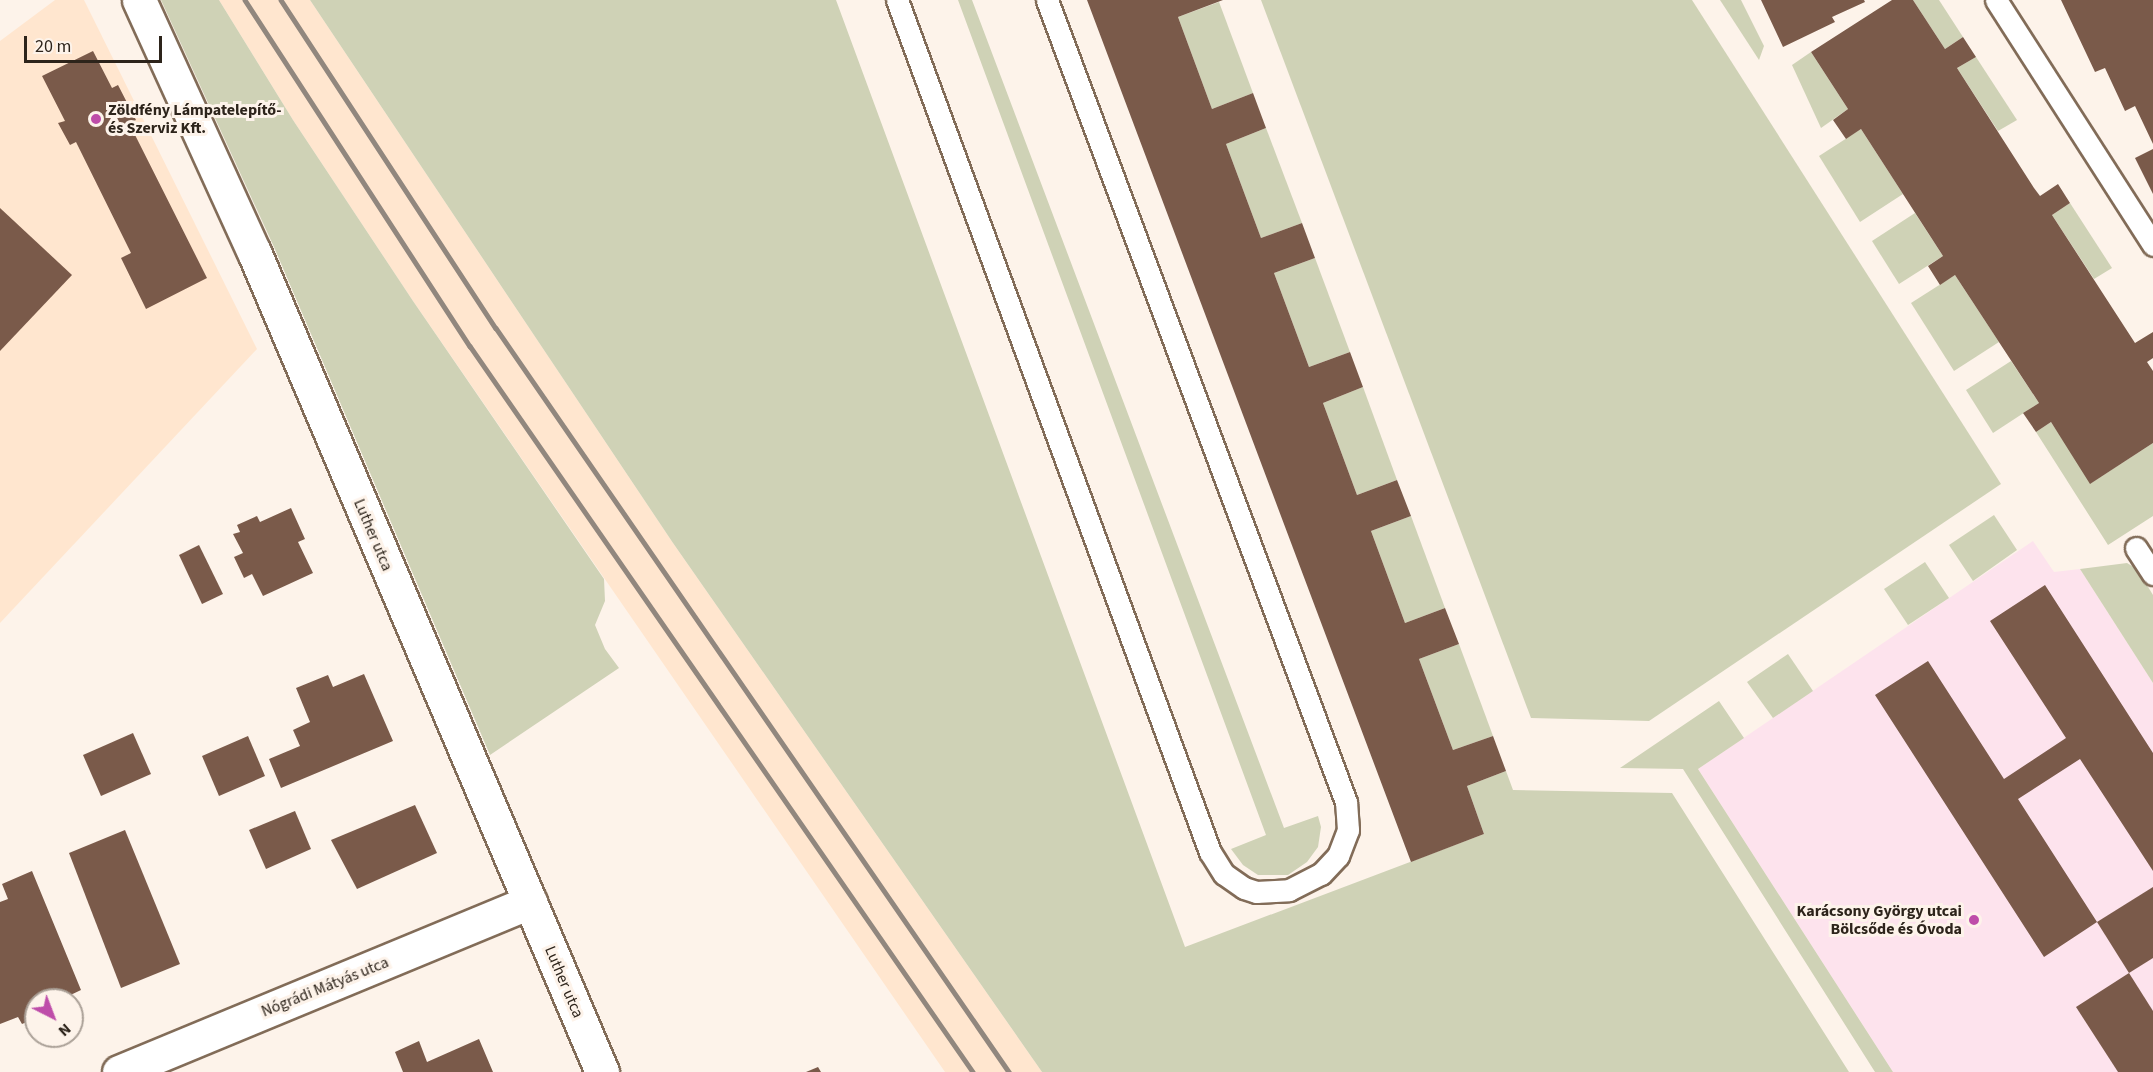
<!DOCTYPE html>
<html>
<head>
<meta charset="utf-8">
<style>
	body { margin:0 }
	#map { position:relative; width:2153px; height:1072px; overflow:hidden; background:#fdf3ea; font-family:"Source Sans 3",sans-serif }
	div>[style] { position:absolute }
	.built>* { inset:0; background:#ffe6cf }
	.education>* { inset:0; background:#fde3ed }
	.green>* { inset:0; background:#cfd2b6 }
	.building>* { inset:0; background:#7a5a4a }
	.roads { filter:drop-shadow(2px 0 #826c58) drop-shadow(-2px 0 #826c58) drop-shadow(0 2px #826c58) drop-shadow(0 -2px #826c58) }
	.lane>* { height:21px; margin:-10.5px; padding:0 10.5px; transform-origin:10.5px; border-radius:10.5px; background:#fff }
	.street>* { height:33px; margin:-16.5px; padding:0 16.5px; transform-origin:16.5px; border-radius:16.5px; background:#fff }
	.rail>* { height:4.5px; margin:-2.25px; padding:0 2.25px; transform-origin:2.25px; border-radius:2.25px; background:#91877e }
	.dots>* { width:16px; height:16px; translate:-50% -50%; box-sizing:border-box; border:3px solid #fdf3ea; border-radius:50% }
	span { translate:-50% -50%; white-space:nowrap; text-align:center; line-height:1.15; -webkit-text-stroke:6px #fdf3ea; paint-order:stroke }
	.poi-label { font-size:16px; color:#2d241b; font-weight:700 }
	.left { translate:0 -50%; text-align:left }
	.right { translate:-100% -50%; text-align:right }
	.street-label { font-size:16px; color:#2d241b }
	.north { position:absolute; left:24px; top:988px; width:60px; height:60px; box-sizing:border-box; background:#fdf3ea; border:2px solid #aaa097; border-radius:50%; rotate:138deg; font-size:16px; font-weight:700; line-height:24px; text-align:center; color:#2d241b }
	.north::after { content:''; display:block; margin:auto; width:21px; height:27px; background:#be4da9; clip-path:polygon(50% 0,100% 100%,50% 72%,0 100%) }
	.scale { position:absolute; left:24px; top:36px; width:138px; height:27px; box-sizing:border-box; border:3px solid #2d241b; border-top:0; padding-left:8px; font-size:18px; line-height:21px; white-space:nowrap; color:#2d241b; -webkit-text-stroke:4px #fdf3ea; paint-order:stroke }
</style>
</head>
<body>
<div id="map">
	<div class="built">
		<div style="clip-path:polygon(55px 0,84px 0,257px 349px,0 623px,0 41px)"></div>
		<div style="clip-path:polygon(219px 0,310px 0,673px 543px,1042px 1072px,945px 1072px,413px 301px,293px 120px)"></div>
	</div>
	<div class="education">
		<div style="clip-path:polygon(2033px 541px,2054px 572px,2080px 569px,2153px 683px,2153px 1072px,1893px 1072px,1698px 769px)"></div>
	</div>
	<div class="green">
		<div style="clip-path:polygon(161px 0,219px 0,293px 120px,413px 301px,604px 579px,605px 601px,595px 625px,605px 649px,619px 668px,490px 755px,274px 247px)"></div>
		<div style="clip-path:polygon(310px 0,836px 0,1185px 947px,1484px 834px,1467px 786px,1506px 771px,1513px 790px,1672px 793px,1849px 1072px,1042px 1072px,673px 543px)"></div>
		<div style="clip-path:polygon(958px 0,972px 0,1284px 828px,1318px 816px,1321px 827px,1318px 847px,1307px 862px,1288px 875px,1258px 875px,1243px 865px,1231px 849px,1266px 835px)"></div>
		<div style="clip-path:polygon(1261px 0,1692px 0,2001px 484px,1649px 721px,1531px 718px)"></div>
		<div style="clip-path:polygon(1720px 0,1741px 0,1764px 46px,1759px 60px)"></div>
		<div style="clip-path:polygon(1913px 0,1939px 0,1963px 37px,1945px 49px)"></div>
		<div style="clip-path:polygon(1219px 2px,1253px 93px,1212px 109px,1178px 17px)"></div>
		<div style="clip-path:polygon(1811px 52px,1848px 109px,1821px 128px,1792px 65px)"></div>
		<div style="clip-path:polygon(1976px 57px,2017px 120px,1998px 131px,1957px 68px)"></div>
		<div style="clip-path:polygon(1266px 128px,1302px 223px,1261px 238px,1226px 144px)"></div>
		<div style="clip-path:polygon(1861px 129px,1903px 194px,1860px 222px,1819px 156px)"></div>
		<div style="clip-path:polygon(2070px 203px,2112px 268px,2094px 279px,2052px 215px)"></div>
		<div style="clip-path:polygon(1915px 213px,1943px 256px,1899px 284px,1872px 241px)"></div>
		<div style="clip-path:polygon(1315px 258px,1350px 352px,1309px 367px,1274px 273px)"></div>
		<div style="clip-path:polygon(1955px 275px,1999px 342px,1954px 371px,1911px 303px)"></div>
		<div style="clip-path:polygon(2011px 361px,2039px 403px,1993px 433px,1966px 390px)"></div>
		<div style="clip-path:polygon(1363px 387px,1397px 480px,1357px 495px,1323px 403px)"></div>
		<div style="clip-path:polygon(2051px 422px,2091px 483px,2153px 443px,2153px 516px,2108px 545px,2036px 432px)"></div>
		<div style="clip-path:polygon(1994px 515px,2017px 550px,1973px 581px,1949px 545px)"></div>
		<div style="clip-path:polygon(1411px 516px,1445px 608px,1405px 623px,1371px 531px)"></div>
		<div style="clip-path:polygon(1925px 562px,1949px 598px,1908px 625px,1884px 589px)"></div>
		<div style="clip-path:polygon(2127px 563px,2137px 569px,2153px 595px,2153px 683px,2080px 569px)"></div>
		<div style="clip-path:polygon(1459px 644px,1493px 736px,1453px 750px,1419px 659px)"></div>
		<div style="clip-path:polygon(1788px 654px,1813px 691px,1773px 718px,1747px 682px)"></div>
		<div style="clip-path:polygon(1719px 701px,1744px 738px,1698px 769px,1893px 1072px,1875px 1072px,1683px 769px,1620px 768px)"></div>
	</div>
	<div class="building">
		<div style="clip-path:polygon(1087px 0,1223px 0,1178px 17px,1212px 109px,1253px 93px,1266px 128px,1226px 144px,1261px 238px,1302px 223px,1315px 258px,1274px 273px,1309px 367px,1350px 352px,1363px 387px,1323px 403px,1357px 495px,1397px 480px,1411px 516px,1371px 531px,1405px 623px,1445px 608px,1459px 644px,1419px 659px,1453px 750px,1493px 736px,1506px 771px,1467px 786px,1484px 834px,1411px 862px)"></div>
		<div style="clip-path:polygon(1761px 0,1864px 0,1865px 2px,1832px 17px,1835px 22px,1783px 47px)"></div>
		<div style="clip-path:polygon(1892px 0,1913px 0,1945px 49px,1963px 37px,1976px 57px,1957px 68px,2034px 188px,2040px 196px,2058px 184px,2070px 203px,2052px 215px,2135px 343px,2153px 332px,2153px 358px,2147px 362px,2153px 371px,2153px 443px,2090px 484px,2051px 422px,2036px 432px,2023px 413px,2039px 403px,1955px 275px,1940px 285px,1928px 266px,1943px 256px,1861px 129px,1846px 139px,1833px 120px,1848px 109px,1811px 52px)"></div>
		<div style="clip-path:polygon(2061px 0,2153px 0,2153px 144px,2135px 106px,2125px 111px,2105px 68px,2095px 72px)"></div>
		<div style="clip-path:polygon(93px 51px,112px 88px,118px 85px,136px 120px,129px 123px,207px 278px,146px 309px,121px 258px,131px 253px,76px 142px,70px 145px,58px 123px,65px 121px,42px 76px)"></div>
		<div style="clip-path:polygon(2153px 149px,2153px 194px,2135px 158px)"></div>
		<div style="clip-path:polygon(0 208px,72px 275px,0 351px)"></div>
		<div style="clip-path:polygon(291px 508px,305px 539px,298px 542px,313px 573px,263px 596px,252px 574px,244px 578px,234px 557px,243px 553px,233px 534px,240px 532px,237px 525px,257px 516px,260px 522px)"></div>
		<div style="clip-path:polygon(199px 545px,223px 594px,202px 604px,179px 555px)"></div>
		<div style="clip-path:polygon(2045px 585px,2153px 753px,2153px 871px,2080px 759px,2018px 799px,2097px 922px,2044px 957px,1875px 695px,1928px 661px,2004px 779px,2066px 738px,1990px 621px)"></div>
		<div style="clip-path:polygon(364px 674px,393px 741px,281px 788px,269px 759px,300px 746px,293px 730px,310px 722px,296px 688px,328px 675px,333px 687px)"></div>
		<div style="clip-path:polygon(133px 733px,151px 774px,101px 796px,83px 755px)"></div>
		<div style="clip-path:polygon(248px 736px,265px 776px,219px 796px,202px 756px)"></div>
		<div style="clip-path:polygon(415px 805px,437px 853px,357px 889px,331px 840px)"></div>
		<div style="clip-path:polygon(295px 811px,311px 849px,266px 869px,249px 830px)"></div>
		<div style="clip-path:polygon(125px 830px,180px 964px,121px 988px,69px 853px)"></div>
		<div style="clip-path:polygon(32px 871px,81px 990px,60px 1000px,36px 1000px,36px 1018px,22px 1024px,18px 1017px,0 1024px,0 902px,8px 899px,2px 884px)"></div>
		<div style="clip-path:polygon(2153px 887px,2153px 958px,2129px 973px,2097px 922px)"></div>
		<div style="clip-path:polygon(2129px 973px,2153px 1011px,2153px 1072px,2118px 1072px,2076px 1007px)"></div>
		<div style="clip-path:polygon(479px 1039px,493px 1072px,403px 1072px,395px 1052px,419px 1041px,427px 1062px)"></div>
		<div style="clip-path:polygon(818px 1067px,821px 1072px,806px 1072px)"></div>
	</div>
	<div class="roads">
		<div class="lane">
			<div style="left:897px;top:0;width:908px;rotate:69.83deg"></div>
			<div style="left:1210px;top:852px;width:26px;rotate:58deg"></div>
			<div style="left:1224px;top:874px;width:24px;rotate:35deg"></div>
			<div style="left:1244px;top:888px;width:13px;rotate:18deg"></div>
			<div style="left:1256px;top:892px;width:33px;rotate:-3deg"></div>
			<div style="left:1289px;top:890px;width:36px;rotate:-27deg"></div>
			<div style="left:1321px;top:874px;width:25px;rotate:-47deg"></div>
			<div style="left:1338px;top:856px;width:28px;rotate:-69deg"></div>
			<div style="left:1348px;top:830px;width:28px;rotate:-94deg"></div>
			<div style="left:1346px;top:802px;width:856px;rotate:-110.45deg"></div>
			<div style="left:1996px;top:0;width:291px;rotate:57.3deg"></div>
			<div style="left:2136px;top:548px;width:31px;rotate:57deg"></div>
		</div>
		<div class="street">
			<div style="left:139px;top:0;width:277px;rotate:65.5deg"></div>
			<div style="left:254px;top:252px;width:891px;rotate:67deg"></div>
			<div style="left:119px;top:1072px;width:445px;rotate:-22.5deg"></div>
		</div>
	</div>
	<div class="rail">
		<div style="left:245px;top:0;width:413px;rotate:57deg"></div>
		<div style="left:470px;top:346px;width:883px;rotate:55.28deg"></div>
		<div style="left:281px;top:0;width:392px;rotate:56.8deg"></div>
		<div style="left:496px;top:328px;width:904px;rotate:55.41deg"></div>
	</div>
	<div class="dots">
		<div style="left:96px;top:119px;background:#be4da9"></div>
		<div style="left:1974px;top:920px;background:#be4da9"></div>
	</div>
	<div class="poi-label">
		<span class="left" style="left:108px;top:119px">Zöldfény Lámpatelepítő-<br>és Szerviz Kft.</span>
		<span class="right" style="left:1962px;top:920px">Karácsony György utcai<br>Bölcsőde és Óvoda</span>
	</div>
	<div class="street-label">
		<span style="left:373px;top:535px;rotate:67deg">Luther utca</span>
		<span style="left:564px;top:982px;rotate:67deg">Luther utca</span>
		<span style="left:325px;top:987px;rotate:-22deg">Nógrádi Mátyás utca</span>
	</div>
	<div class="north">N</div>
	<div class="scale">20 m</div>
</div>
</body>
</html>
